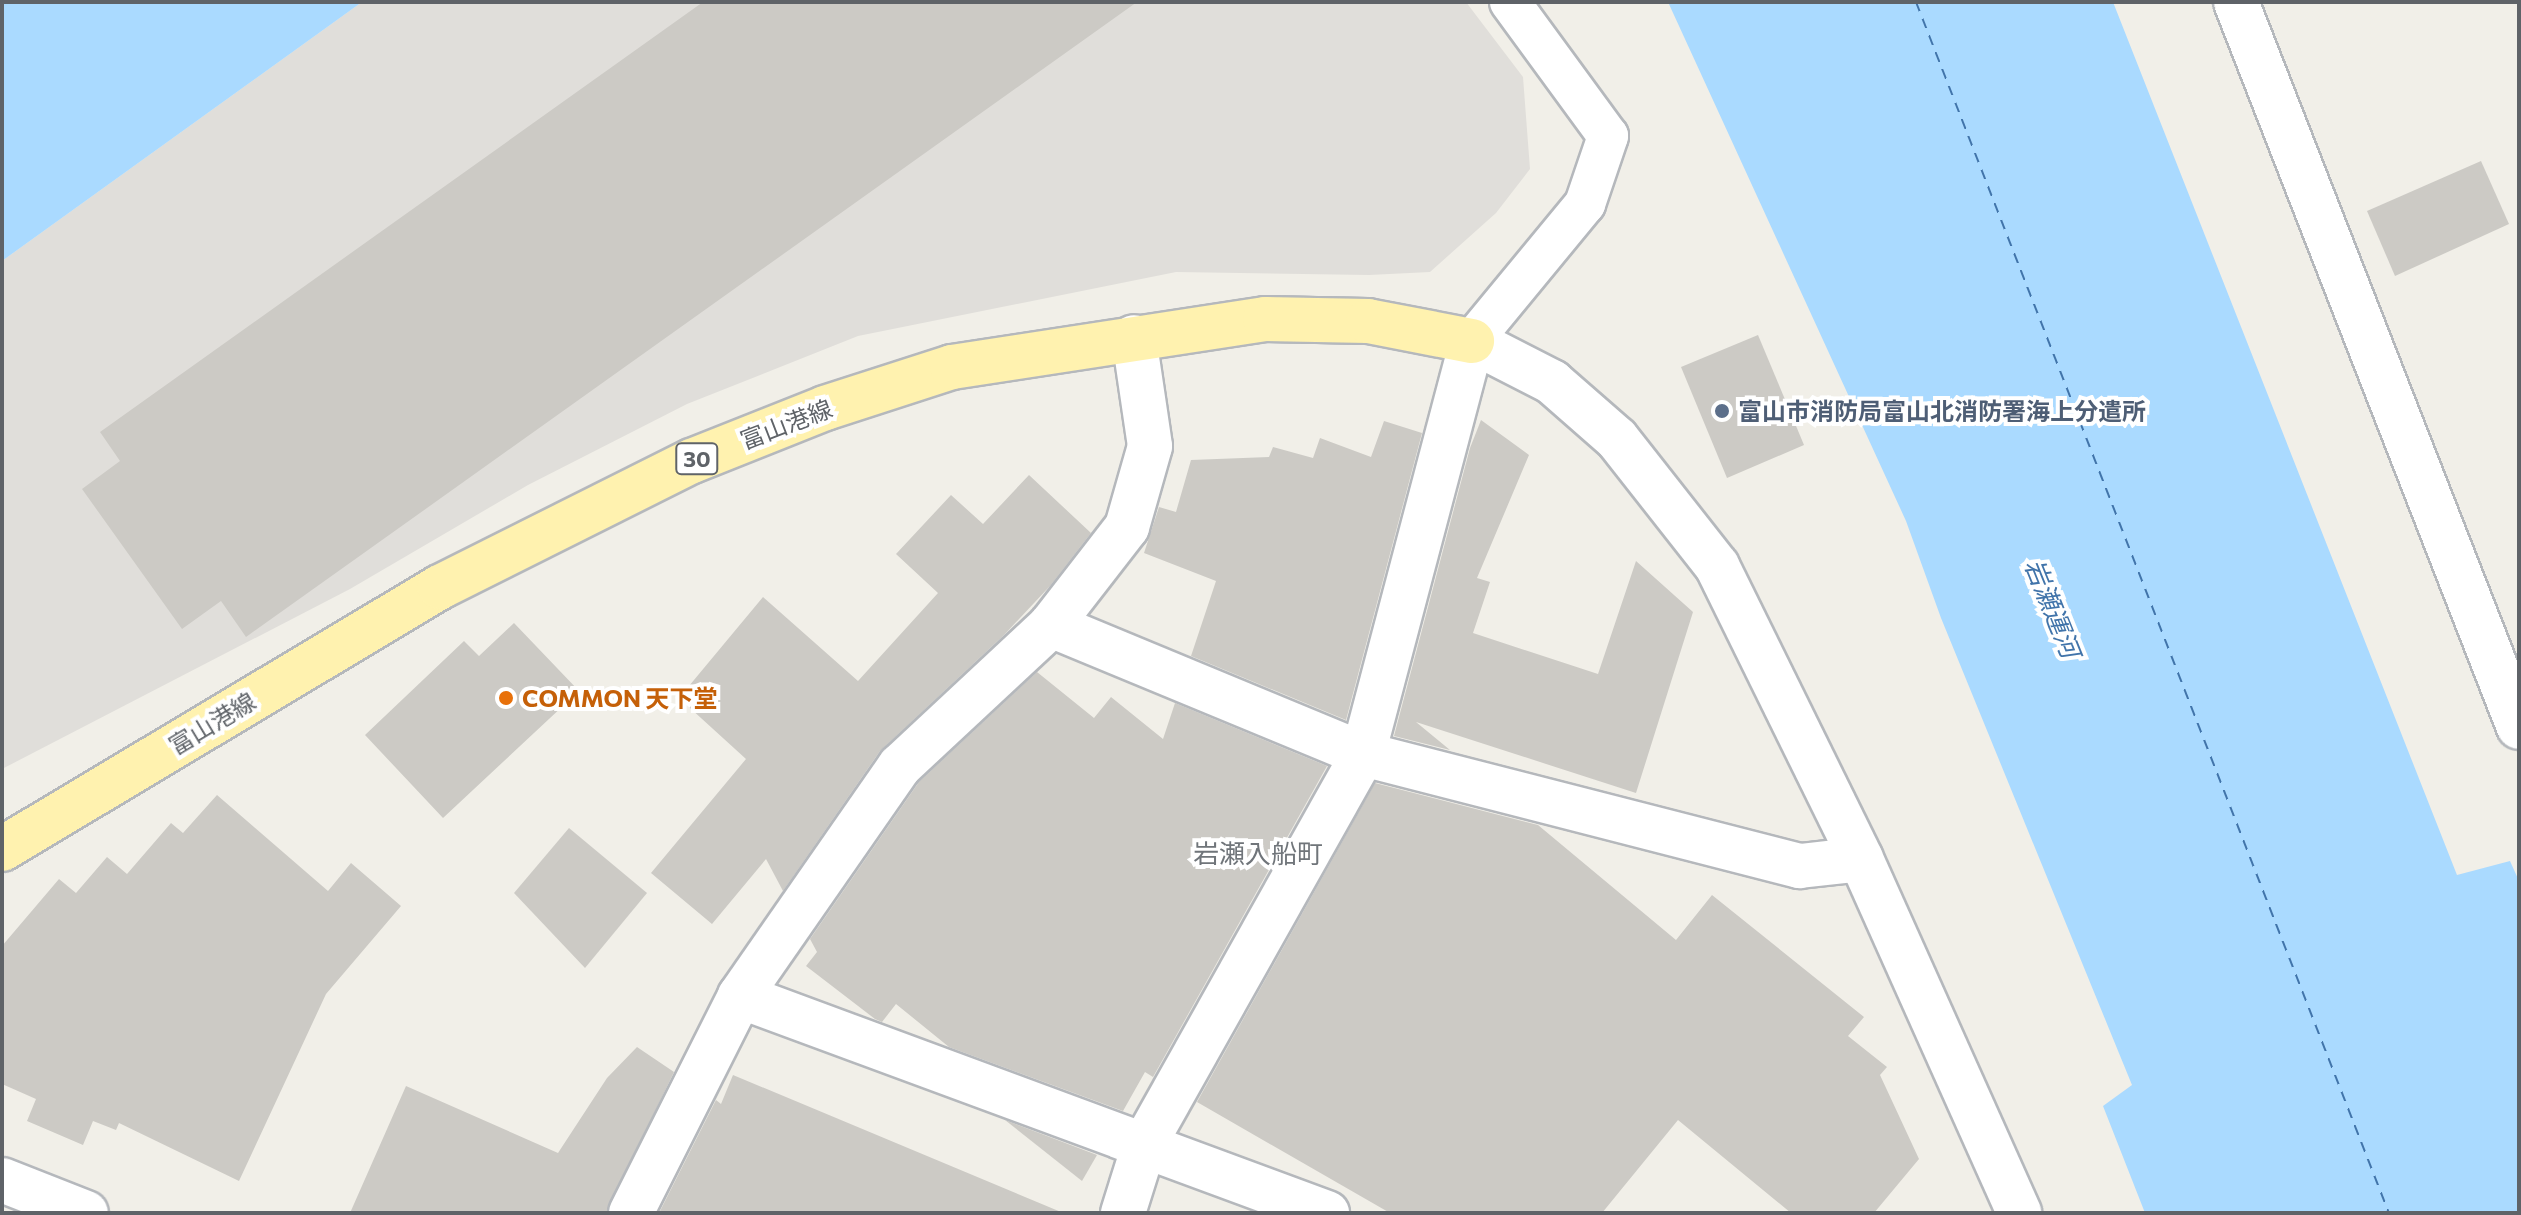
<!DOCTYPE html>
<html>
<head>
<meta charset="utf-8">
<style>
	body { margin:0 }
	#map { position:relative; width:2521px; height:1215px; overflow:hidden; background:#f1efe8; font-family:Commissioner,"Noto Sans JP",sans-serif }
	div>[style] { position:absolute }
	.industrial>* { inset:0; background:#e0deda }
	.water>* { inset:0; background:#aadaff }
	.ferry>* { height:2px; margin-top:-1px; transform-origin:0; background:repeating-linear-gradient(90deg,#4174aa 0 10px,transparent 0 18px) }
	.building>* { inset:0; background:#cccac5 }
	.roads { filter:drop-shadow(2px 0 #b5b8bc) drop-shadow(-2px 0 #b5b8bc) drop-shadow(0 2px #b5b8bc) drop-shadow(0 -2px #b5b8bc) }
	.service>* { height:40px; margin:-20px; padding:0 20px; transform-origin:20px; border-radius:20px; background:#fff }
	.minor>* { height:44px; margin:-22px; padding:0 22px; transform-origin:22px; border-radius:22px; background:#fff }
	.tertiary>* { height:44px; margin:-22px; padding:0 22px; transform-origin:22px; border-radius:22px; background:#fff }
	.primary>* { height:44px; margin:-22px; padding:0 22px; transform-origin:22px; border-radius:22px; background:#fff2af }
	.dots>* { width:22px; height:22px; translate:-50% -50%; box-sizing:border-box; border:4px solid #fff; border-radius:50% }
	span { translate:-50% -50%; white-space:nowrap; text-align:center; line-height:1.15; -webkit-text-stroke:8px #fff; paint-order:stroke }
	.shield-label span { padding:2px 6px; background:#fff; border:2px solid; border-radius:6px; -webkit-text-stroke-width:0 }
	.shield-label { font-size:22px; color:#5f6368; font-weight:700 }
	.service-label { font-size:24px; color:#4e5e75; font-weight:700 }
	.left { translate:0 -50%; text-align:left }
	.street-label { font-size:24px; color:#5f6368 }
	.food-label { font-size:24px; color:#c56008; font-weight:700 }
	.water-label { font-size:26px; color:#4174aa; font-style:italic }
	.neighbourhood-label { font-size:26px; color:#70757a }
	.frame { position:absolute; inset:0; border:4px solid #5f6368; pointer-events:none }
</style>
</head>
<body>
<div id="map">
	<div class="industrial">
		<div style="clip-path:polygon(362px 2px,1466px 2px,1523px 77px,1530px 169px,1496px 213px,1430px 272px,1369px 275px,1176px 272px,858px 336px,687px 404px,528px 485px,350px 589px,2px 769px,2px 261px)"></div>
	</div>
	<div class="water">
		<div style="clip-path:polygon(2px 2px,362px 2px,2px 261px)"></div>
		<div style="clip-path:polygon(1668px 2px,2113px 2px,2457px 875px,2510px 861px,2519px 881px,2519px 1213px,2145px 1213px,2103px 1106px,2132px 1085px,1941px 618px,1906px 521px)"></div>
	</div>
	<div class="ferry">
		<div style="left:1916px;top:2px;width:1300px;rotate:68.67deg"></div>
	</div>
	<div class="building">
		<div style="clip-path:polygon(703px 2px,1137px 2px,246px 637px,221px 601px,182px 629px,82px 489px,120px 461px,100px 432px)"></div>
		<div style="clip-path:polygon(2481px 161px,2509px 224px,2395px 276px,2367px 211px)"></div>
		<div style="clip-path:polygon(1758px 335px,1804px 445px,1727px 478px,1681px 367px)"></div>
		<div style="clip-path:polygon(1481px 420px,1529px 455px,1477px 578px,1490px 582px,1473px 633px,1598px 674px,1636px 561px,1693px 612px,1636px 793px,1416px 722px,1450px 750px,1394px 736px,1470px 448px)"></div>
		<div style="clip-path:polygon(1384px 421px,1422px 433px,1346px 720px,1191px 656px,1216px 581px,1144px 553px,1159px 507px,1176px 512px,1191px 460px,1269px 457px,1273px 447px,1313px 458px,1320px 438px,1371px 457px)"></div>
		<div style="clip-path:polygon(1029px 475px,1091px 533px,1050px 586px,1004px 635px,880px 751px,783px 891px,766px 859px,712px 924px,651px 873px,746px 759px,679px 698px,763px 597px,858px 681px,938px 593px,896px 554px,951px 495px,983px 524px)"></div>
		<div style="clip-path:polygon(514px 623px,579px 691px,443px 818px,365px 735px,464px 641px,479px 656px)"></div>
		<div style="clip-path:polygon(1037px 672px,1094px 718px,1111px 697px,1163px 739px,1175px 703px,1327px 766px,1153px 1077px,1145px 1072px,1123px 1111px,949px 1047px,896px 1004px,882px 1022px,875px 1019px,806px 966px,817px 952px,810px 939px,919px 782px)"></div>
		<div style="clip-path:polygon(1375px 783px,1538px 825px,1676px 940px,1712px 895px,1864px 1017px,1848px 1036px,1887px 1067px,1880px 1075px,1919px 1159px,1874px 1213px,1791px 1213px,1678px 1120px,1602px 1213px,1390px 1213px,1197px 1102px)"></div>
		<div style="clip-path:polygon(217px 795px,328px 891px,351px 863px,401px 906px,326px 994px,239px 1181px,119px 1123px,116px 1130px,93px 1121px,83px 1145px,27px 1121px,36px 1099px,2px 1084px,2px 946px,59px 879px,76px 893px,107px 857px,127px 874px,171px 823px,183px 833px)"></div>
		<div style="clip-path:polygon(569px 828px,647px 893px,585px 968px,514px 893px)"></div>
		<div style="clip-path:polygon(637px 1047px,674px 1072px,606px 1213px,350px 1213px,406px 1086px,558px 1153px,607px 1078px)"></div>
		<div style="clip-path:polygon(733px 1075px,1061px 1212px,1061px 1213px,659px 1213px,716px 1100px,721px 1104px)"></div>
		<div style="clip-path:polygon(1005px 1120px,1097px 1155px,1082px 1181px)"></div>
	</div>
	<div class="roads">
		<div class="service">
			<div style="left:1472px;top:341px;width:178px;rotate:-50.5deg"></div>
			<div style="left:1585px;top:204px;width:72px;rotate:-71.3deg"></div>
			<div style="left:1608px;top:136px;width:166px;rotate:-126.2deg"></div>
		</div>
		<div class="minor">
			<div style="left:2236px;top:2px;width:778px;rotate:68.68deg"></div>
			<div style="left:1051px;top:625px;width:338px;rotate:22.5deg"></div>
			<div style="left:1363px;top:754px;width:451px;rotate:14.4deg"></div>
			<div style="left:1800px;top:866px;width:61px;rotate:-6.5deg"></div>
			<div style="left:740px;top:996px;width:626px;rotate:20.29deg"></div>
			<div style="left:2px;top:1180px;width:90px;rotate:21.4deg"></div>
			<div style="left:631px;top:1213px;width:243px;rotate:-63.3deg"></div>
			<div style="left:740px;top:996px;width:280px;rotate:-55.2deg"></div>
			<div style="left:900px;top:766px;width:207px;rotate:-43deg"></div>
			<div style="left:1051px;top:625px;width:124px;rotate:-52.2deg"></div>
			<div style="left:1127px;top:527px;width:84px;rotate:-74.1deg"></div>
			<div style="left:1150px;top:446px;width:110px;rotate:-98.4deg"></div>
			<div style="left:1123px;top:1213px;width:73px;rotate:-72.6deg"></div>
			<div style="left:1145px;top:1143px;width:446px;rotate:-60.7deg"></div>
			<div style="left:1363px;top:754px;width:427px;rotate:-75.2deg"></div>
		</div>
		<div class="tertiary">
			<div style="left:1472px;top:341px;width:90px;rotate:27.1deg"></div>
			<div style="left:1552px;top:382px;width:86px;rotate:41.2deg"></div>
			<div style="left:1617px;top:439px;width:162px;rotate:51.8deg"></div>
			<div style="left:1717px;top:566px;width:326px;rotate:63.8deg"></div>
			<div style="left:1861px;top:859px;width:388px;rotate:65.9deg"></div>
		</div>
		<div class="primary">
			<div style="left:2px;top:849px;width:510px;rotate:-30.89deg"></div>
			<div style="left:440px;top:587px;width:282px;rotate:-26.6deg"></div>
			<div style="left:692px;top:461px;width:143px;rotate:-21.7deg"></div>
			<div style="left:825px;top:408px;width:133px;rotate:-17.9deg"></div>
			<div style="left:952px;top:367px;width:317px;rotate:-8.7deg"></div>
			<div style="left:1265px;top:319px;width:103px;rotate:1.1deg"></div>
			<div style="left:1368px;top:321px;width:106px;rotate:10.9deg"></div>
		</div>
	</div>
	<div class="dots">
		<div style="left:1722px;top:411px;background:#5c6f8a"></div>
		<div style="left:506px;top:698px;background:#e8710a"></div>
	</div>
	<div class="shield-label">
		<span style="left:697px;top:459px">30</span>
	</div>
	<div class="service-label">
		<span class="left" style="left:1738px;top:411px">富山市消防局富山北消防署海上分遣所</span>
	</div>
	<div class="street-label">
		<span style="left:786px;top:424px;rotate:-21deg">富山港線</span>
		<span style="left:212px;top:723px;rotate:-31deg">富山港線</span>
	</div>
	<div class="food-label">
		<span class="left" style="left:522px;top:698px">COMMON 天下堂</span>
	</div>
	<div class="water-label">
		<span style="left:2053px;top:608px;rotate:68deg">岩瀬運河</span>
	</div>
	<div class="neighbourhood-label">
		<span style="left:1258px;top:853px">岩瀬入船町</span>
	</div>
	<div class="frame"></div>
</div>
</body>
</html>
